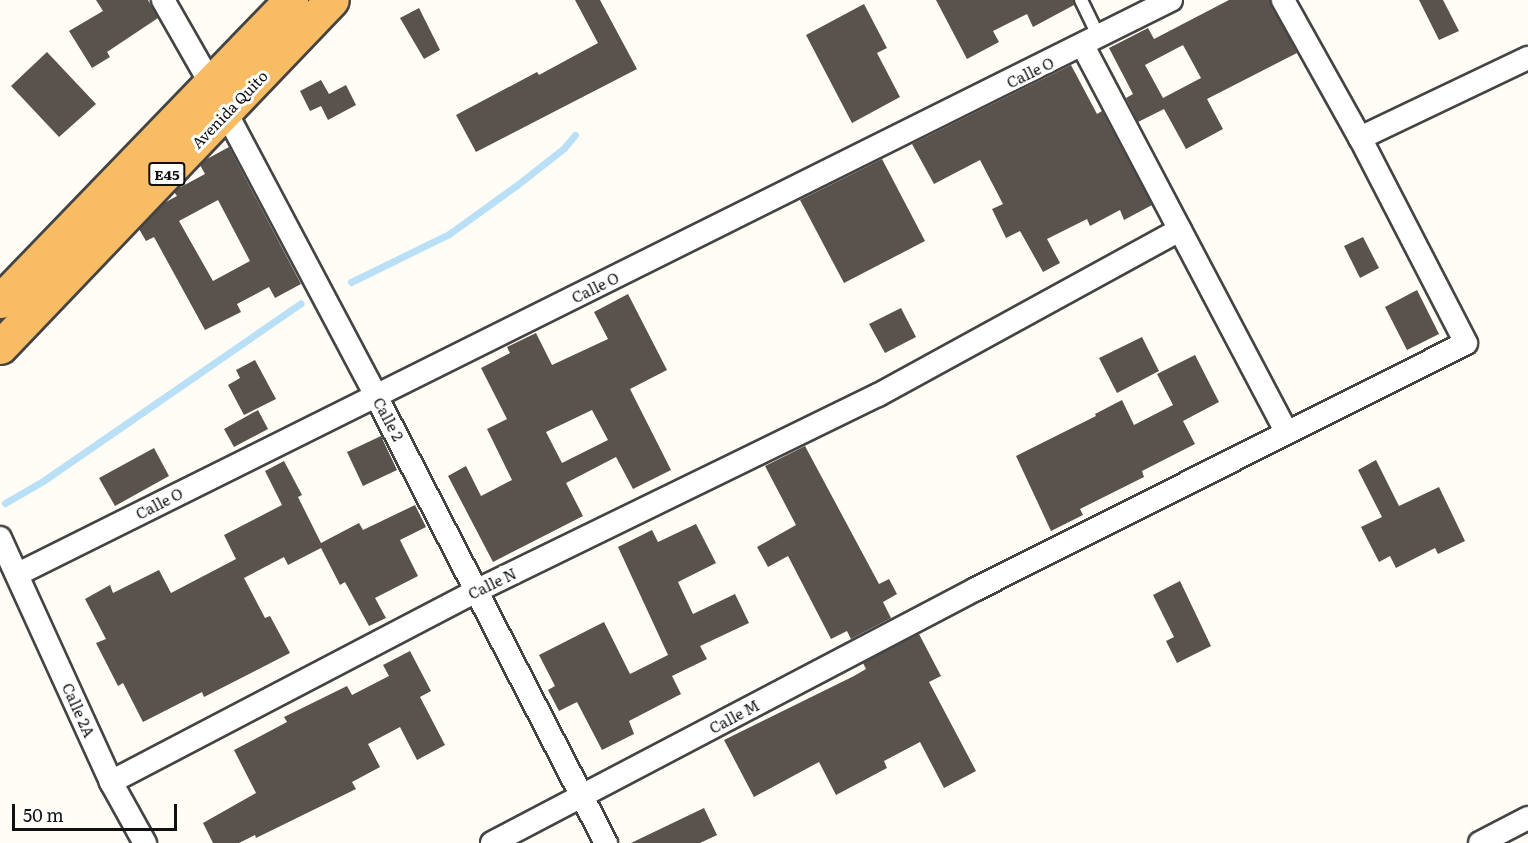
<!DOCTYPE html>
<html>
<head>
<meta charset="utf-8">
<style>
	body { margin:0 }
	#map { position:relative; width:1528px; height:843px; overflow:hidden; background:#fffdf5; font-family:Literata,serif }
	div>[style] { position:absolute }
	.stream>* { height:7px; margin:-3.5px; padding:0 3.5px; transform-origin:3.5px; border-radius:3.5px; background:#b9e0f7 }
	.building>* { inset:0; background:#5a524d }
	.roads { filter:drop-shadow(2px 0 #444) drop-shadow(-2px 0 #444) drop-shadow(0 2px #444) drop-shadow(0 -2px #444) }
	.service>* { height:12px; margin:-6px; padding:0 6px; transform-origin:6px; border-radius:6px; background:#fff }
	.minor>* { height:22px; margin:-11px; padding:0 11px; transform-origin:11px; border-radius:11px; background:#fff }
	.trunk>* { height:33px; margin:-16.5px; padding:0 16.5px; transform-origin:16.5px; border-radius:16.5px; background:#f7bc64 }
	span { translate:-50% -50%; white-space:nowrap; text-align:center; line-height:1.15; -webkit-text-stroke:6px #fff; paint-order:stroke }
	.shield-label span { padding:2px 4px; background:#fff; border:2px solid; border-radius:4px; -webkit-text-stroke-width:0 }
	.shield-label { font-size:14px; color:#111; font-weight:700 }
	.street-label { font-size:15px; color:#111 }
	.scale { position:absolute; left:12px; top:804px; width:165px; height:27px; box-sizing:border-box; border:3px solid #111; border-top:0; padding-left:8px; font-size:18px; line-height:21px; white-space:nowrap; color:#111; -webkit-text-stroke:4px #fff; paint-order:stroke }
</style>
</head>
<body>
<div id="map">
	<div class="stream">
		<div style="left:351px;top:282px;width:109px;rotate:-26.1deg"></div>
		<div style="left:449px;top:234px;width:84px;rotate:-35.8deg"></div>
		<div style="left:517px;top:185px;width:60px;rotate:-38.2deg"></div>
		<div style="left:564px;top:148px;width:17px;rotate:-50deg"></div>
		<div style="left:5px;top:503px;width:44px;rotate:-30.1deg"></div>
		<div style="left:43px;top:481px;width:313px;rotate:-34.6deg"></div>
	</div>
	<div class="building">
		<div style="clip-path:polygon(96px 0,148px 0,158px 18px,107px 52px,110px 57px,92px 68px,69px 31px,103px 11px)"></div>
		<div style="clip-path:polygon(575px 0,600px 0,637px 69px,476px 152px,456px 115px,537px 72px,539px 75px,598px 43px)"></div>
		<div style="clip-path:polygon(936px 0,1073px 0,1074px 5px,1033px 27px,1027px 14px,993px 31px,999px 42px,967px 59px)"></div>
		<div style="clip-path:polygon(evenodd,1229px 0,1270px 0,1297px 53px,1207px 99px,1223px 129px,1186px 149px,1164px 109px,1138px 122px,1126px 98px,1133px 94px,1109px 48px,1148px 28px,1154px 39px,1229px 0,1183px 45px,1201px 78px,1163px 98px,1145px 65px,1183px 45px)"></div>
		<div style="clip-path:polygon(1419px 0,1443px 0,1459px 31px,1439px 40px)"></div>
		<div style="clip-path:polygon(864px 4px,887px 48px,877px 53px,900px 97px,852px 123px,806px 35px)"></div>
		<div style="clip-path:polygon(419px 8px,440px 50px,424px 59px,400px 18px)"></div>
		<div style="clip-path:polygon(47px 52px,96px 104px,59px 137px,11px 86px)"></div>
		<div style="clip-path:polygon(1071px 65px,1097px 114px,1102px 111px,1152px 205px,1124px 220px,1120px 210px,1090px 226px,1087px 219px,1047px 239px,1060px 263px,1043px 272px,1020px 231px,1006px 238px,992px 209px,1003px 204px,980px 160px,934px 184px,912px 144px)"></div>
		<div style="clip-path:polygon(321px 80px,329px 94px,346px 85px,356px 105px,328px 120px,321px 106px,310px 111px,300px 91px)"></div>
		<div style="clip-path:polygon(evenodd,229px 147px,301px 284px,275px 298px,269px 287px,237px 304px,241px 312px,205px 330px,154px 237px,146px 241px,139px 229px,164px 203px,177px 196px,174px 192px,179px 188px,205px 174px,200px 165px,205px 160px,229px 147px,218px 200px,250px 261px,213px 281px,179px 221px,218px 200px)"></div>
		<div style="clip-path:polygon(882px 159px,925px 241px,844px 283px,800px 200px)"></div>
		<div style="clip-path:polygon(1363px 237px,1379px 268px,1360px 278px,1344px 246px)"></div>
		<div style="clip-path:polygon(1417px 290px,1439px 334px,1407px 350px,1385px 307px)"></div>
		<div style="clip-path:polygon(evenodd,628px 294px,667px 370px,630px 389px,671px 470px,633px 489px,616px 457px,566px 483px,583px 516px,493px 562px,448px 476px,466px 466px,481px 496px,512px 480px,487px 429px,507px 419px,481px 368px,510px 353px,507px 347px,536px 333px,552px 365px,608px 339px,594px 312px,628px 294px,592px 410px,608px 440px,562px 463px,546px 432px,592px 410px)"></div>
		<div style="clip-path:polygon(901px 308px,916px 337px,885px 353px,869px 324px)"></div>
		<div style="clip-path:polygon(1142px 337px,1159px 371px,1117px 393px,1099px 358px)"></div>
		<div style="clip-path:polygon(1195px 355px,1219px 402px,1183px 421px,1195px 444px,1142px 471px,1144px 477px,1080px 509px,1083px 515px,1051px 531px,1016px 456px,1096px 416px,1095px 414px,1122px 400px,1134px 425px,1173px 405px,1157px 374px)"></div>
		<div style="clip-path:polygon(255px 360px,276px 399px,244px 415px,228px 385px,240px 378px,236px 370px)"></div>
		<div style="clip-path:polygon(258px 410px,268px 429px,234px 447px,224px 429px)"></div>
		<div style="clip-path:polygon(381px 436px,397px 470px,363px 486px,347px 452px)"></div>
		<div style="clip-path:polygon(805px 446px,879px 584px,889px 579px,897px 594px,883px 602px,891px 618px,851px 639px,847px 631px,831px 639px,788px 556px,768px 567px,757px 547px,796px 525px,765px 466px)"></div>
		<div style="clip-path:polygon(154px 448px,169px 476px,115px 506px,99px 478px)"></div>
		<div style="clip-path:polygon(1376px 460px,1399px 506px,1439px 487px,1465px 541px,1438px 554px,1435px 548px,1396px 568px,1390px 556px,1379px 562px,1361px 527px,1382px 517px,1358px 470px)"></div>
		<div style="clip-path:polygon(284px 461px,302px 495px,298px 497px,321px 543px,359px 523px,363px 530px,415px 505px,426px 527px,400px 540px,418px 576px,375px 598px,386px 618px,369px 626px,345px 582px,340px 585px,321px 548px,288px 565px,284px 557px,244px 578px,265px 618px,270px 616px,290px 653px,204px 697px,202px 692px,143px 722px,123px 683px,118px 686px,96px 643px,106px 639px,85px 599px,110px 585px,113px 593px,159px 570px,171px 593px,236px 559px,224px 535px,282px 505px,265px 471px)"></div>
		<div style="clip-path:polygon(696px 524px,716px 563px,678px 582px,693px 614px,735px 594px,749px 623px,700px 646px,707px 659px,672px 676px,681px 694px,629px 721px,634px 734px,602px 750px,577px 702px,559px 711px,548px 690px,555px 686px,539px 655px,604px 622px,630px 674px,668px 655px,618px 547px,652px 530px,658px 542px)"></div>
		<div style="clip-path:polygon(1180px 581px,1211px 646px,1177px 663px,1166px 641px,1174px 637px,1153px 595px)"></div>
		<div style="clip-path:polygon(919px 634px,941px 676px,929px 682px,976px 771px,944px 788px,920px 742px,884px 761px,887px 768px,836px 795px,819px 762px,754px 797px,724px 740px,854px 676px,866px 669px,863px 663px)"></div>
		<div style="clip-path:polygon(410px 651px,431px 691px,420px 697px,445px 745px,417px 760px,400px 727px,368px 744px,380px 767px,352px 782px,356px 789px,256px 838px,255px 835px,239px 843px,213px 843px,203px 823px,256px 793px,234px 750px,287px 722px,284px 717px,347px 686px,352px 695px,389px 676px,383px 665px)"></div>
		<div style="clip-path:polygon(704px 808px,717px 835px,700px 843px,631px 843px)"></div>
	</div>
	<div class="roads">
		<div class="service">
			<div style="left:1081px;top:0;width:41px;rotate:64.1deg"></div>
		</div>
		<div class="minor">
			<div style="left:163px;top:0;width:97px;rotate:60.3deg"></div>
			<div style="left:211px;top:84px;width:351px;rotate:62.1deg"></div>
			<div style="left:375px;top:394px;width:505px;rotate:62.78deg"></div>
			<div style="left:1083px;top:46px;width:437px;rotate:62.2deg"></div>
			<div style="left:1360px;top:138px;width:186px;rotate:-25.5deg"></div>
			<div style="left:0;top:538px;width:268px;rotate:65.5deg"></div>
			<div style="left:111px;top:782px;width:70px;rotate:60.9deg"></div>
			<div style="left:18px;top:574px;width:1288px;rotate:-26.47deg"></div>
			<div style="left:111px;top:782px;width:414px;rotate:-27.6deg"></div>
			<div style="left:478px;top:590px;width:445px;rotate:-26deg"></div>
			<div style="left:878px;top:395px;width:344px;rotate:-28.7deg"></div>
			<div style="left:492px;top:843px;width:547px;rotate:-27.69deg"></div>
			<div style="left:976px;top:589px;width:548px;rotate:-26.66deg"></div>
			<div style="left:1466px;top:343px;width:231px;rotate:-117.3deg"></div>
			<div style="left:1360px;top:138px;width:158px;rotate:-119.2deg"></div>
			<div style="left:1480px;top:843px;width:54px;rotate:-27.5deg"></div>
		</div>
		<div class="trunk">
			<div style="left:0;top:301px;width:419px;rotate:-46deg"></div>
			<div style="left:0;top:347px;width:480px;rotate:-46.3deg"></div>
		</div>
	</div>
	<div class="shield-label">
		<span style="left:167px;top:174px">E45</span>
	</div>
	<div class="street-label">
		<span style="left:1030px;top:72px;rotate:-26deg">Calle O</span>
		<span style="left:229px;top:109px;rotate:-46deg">Avenida Quito</span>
		<span style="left:595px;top:287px;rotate:-26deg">Calle O</span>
		<span style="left:389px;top:419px;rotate:62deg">Calle 2</span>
		<span style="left:159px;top:503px;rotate:-27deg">Calle O</span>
		<span style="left:492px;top:583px;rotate:-26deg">Calle N</span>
		<span style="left:79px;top:710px;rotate:66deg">Calle 2A</span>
		<span style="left:734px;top:716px;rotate:-28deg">Calle M</span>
	</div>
	<div class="scale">50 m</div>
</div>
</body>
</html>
